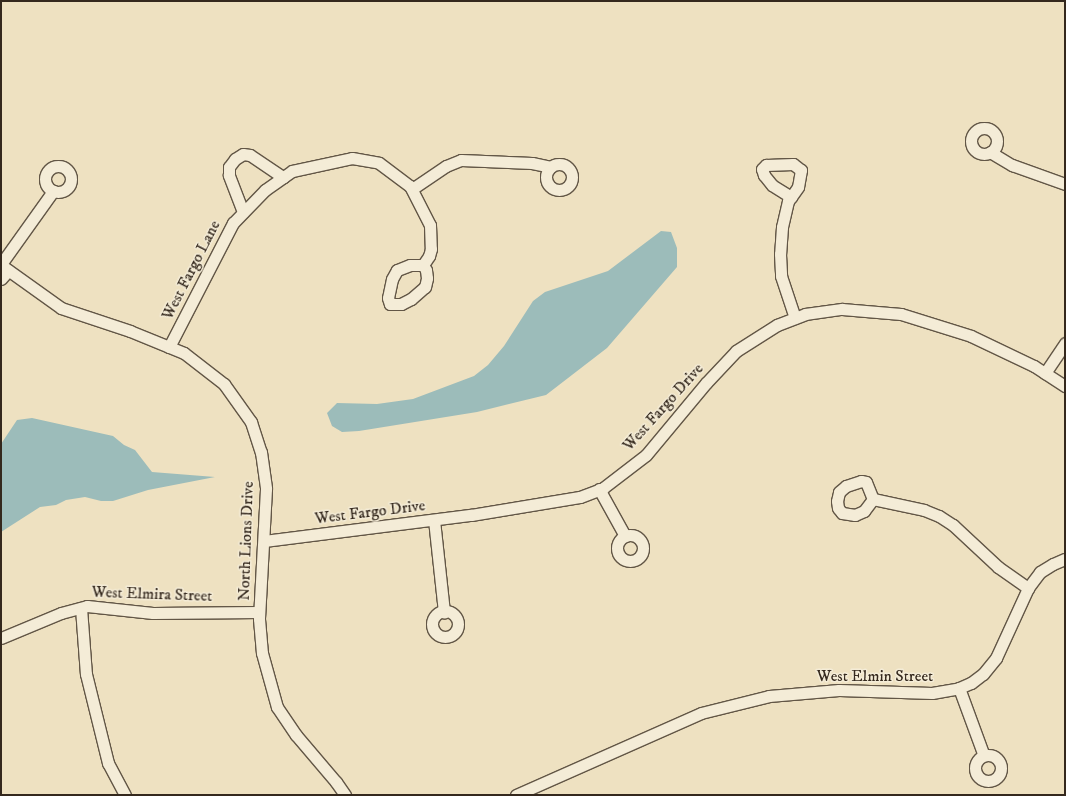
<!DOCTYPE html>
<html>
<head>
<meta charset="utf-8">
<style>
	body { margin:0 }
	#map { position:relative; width:1066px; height:796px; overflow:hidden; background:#eee1c1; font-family:"IM FELL DW Pica",serif }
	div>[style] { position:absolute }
	.water>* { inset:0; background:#9cbcba }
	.roads { filter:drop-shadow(1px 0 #625646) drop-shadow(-1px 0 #625646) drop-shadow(0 1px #625646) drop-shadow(0 -1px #625646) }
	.minor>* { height:11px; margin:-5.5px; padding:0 5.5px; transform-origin:5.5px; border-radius:5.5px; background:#f4ecd7 }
	.minor>.ring { margin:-5.5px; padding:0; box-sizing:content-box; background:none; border:11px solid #f4ecd7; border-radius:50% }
	span { translate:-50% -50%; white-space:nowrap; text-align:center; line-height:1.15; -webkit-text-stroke:3px #f4ecd7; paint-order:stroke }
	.street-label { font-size:16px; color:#34281d }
	.frame { position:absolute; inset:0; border:2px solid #34281d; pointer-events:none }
</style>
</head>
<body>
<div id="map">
	<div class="water">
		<div style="clip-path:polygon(661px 231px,671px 232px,677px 248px,677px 267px,607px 348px,546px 395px,477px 412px,359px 431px,342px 432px,332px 426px,327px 413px,337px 403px,377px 404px,413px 399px,474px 376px,488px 365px,504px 346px,533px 301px,545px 292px,608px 271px)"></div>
		<div style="clip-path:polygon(32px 418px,113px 436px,124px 445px,135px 450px,152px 472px,215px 477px,148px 490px,113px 501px,101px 501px,85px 497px,66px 500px,56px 505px,40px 507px,1px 532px,1px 444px,17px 420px)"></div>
	</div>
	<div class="roads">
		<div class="minor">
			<div class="ring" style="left:971px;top:128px;width:15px;height:15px"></div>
			<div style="left:990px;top:152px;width:26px;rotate:31deg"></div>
			<div style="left:1012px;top:165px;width:56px;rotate:19.7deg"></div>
			<div class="ring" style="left:546px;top:164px;width:15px;height:15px"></div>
			<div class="ring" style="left:45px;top:166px;width:15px;height:15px"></div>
			<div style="left:412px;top:189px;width:41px;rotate:-34.1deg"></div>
			<div style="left:446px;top:166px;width:16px;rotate:-22deg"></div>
			<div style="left:461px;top:160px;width:71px;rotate:2.4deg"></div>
			<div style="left:532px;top:163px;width:19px;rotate:12deg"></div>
			<div style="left:791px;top:197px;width:22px;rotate:-148deg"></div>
			<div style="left:772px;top:185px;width:13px;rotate:-129deg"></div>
			<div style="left:764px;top:175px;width:6px;rotate:-108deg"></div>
			<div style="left:762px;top:169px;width:6px;rotate:-45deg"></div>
			<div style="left:766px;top:165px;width:27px;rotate:-2deg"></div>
			<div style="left:793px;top:164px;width:10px;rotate:37deg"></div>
			<div style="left:801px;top:170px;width:17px;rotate:100deg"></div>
			<div style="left:798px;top:187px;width:12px;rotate:125deg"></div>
			<div style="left:791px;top:197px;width:5px;rotate:127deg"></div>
			<div style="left:788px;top:201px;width:27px;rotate:103deg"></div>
			<div style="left:782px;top:227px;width:27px;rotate:94deg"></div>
			<div style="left:780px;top:254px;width:22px;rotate:87deg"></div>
			<div style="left:781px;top:276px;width:44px;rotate:71.6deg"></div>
			<div style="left:243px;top:212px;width:40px;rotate:-111deg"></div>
			<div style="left:229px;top:175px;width:8px;rotate:-90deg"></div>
			<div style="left:229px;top:167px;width:10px;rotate:-53deg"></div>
			<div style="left:235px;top:159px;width:9px;rotate:-32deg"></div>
			<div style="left:243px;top:154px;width:7px;rotate:8deg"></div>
			<div style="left:250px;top:155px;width:40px;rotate:34deg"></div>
			<div style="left:1px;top:264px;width:90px;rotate:-54.5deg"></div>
			<div style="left:1px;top:265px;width:74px;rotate:35.6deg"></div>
			<div style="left:61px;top:308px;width:73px;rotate:18.4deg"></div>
			<div style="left:130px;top:331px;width:58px;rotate:22.2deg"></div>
			<div style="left:184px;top:353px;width:51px;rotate:37.8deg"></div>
			<div style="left:224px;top:384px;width:47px;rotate:54.6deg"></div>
			<div style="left:251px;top:422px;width:32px;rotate:72deg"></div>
			<div style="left:261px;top:452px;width:37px;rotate:82deg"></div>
			<div style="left:266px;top:489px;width:130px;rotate:93.1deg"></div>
			<div style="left:259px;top:619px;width:34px;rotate:85deg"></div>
			<div style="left:262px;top:653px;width:56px;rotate:74.5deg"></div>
			<div style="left:277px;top:707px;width:34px;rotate:56deg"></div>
			<div style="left:296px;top:735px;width:62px;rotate:49.6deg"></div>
			<div style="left:336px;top:782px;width:16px;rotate:55deg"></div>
			<div style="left:1px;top:279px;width:11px;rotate:-49deg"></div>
			<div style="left:169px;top:347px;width:140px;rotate:-62.7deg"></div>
			<div style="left:233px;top:223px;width:46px;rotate:-45.9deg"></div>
			<div style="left:265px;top:190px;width:33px;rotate:-35deg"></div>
			<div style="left:292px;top:171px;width:61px;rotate:-12.2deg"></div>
			<div style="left:352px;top:158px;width:27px;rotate:10deg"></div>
			<div style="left:379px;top:163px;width:39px;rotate:37deg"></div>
			<div style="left:410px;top:186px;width:44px;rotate:62.9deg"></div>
			<div style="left:430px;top:225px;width:24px;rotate:88deg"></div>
			<div style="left:431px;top:249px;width:7px;rotate:106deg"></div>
			<div style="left:429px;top:256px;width:11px;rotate:124deg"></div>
			<div style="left:423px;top:265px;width:13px;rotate:180deg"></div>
			<div style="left:410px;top:265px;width:14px;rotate:159deg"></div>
			<div style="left:397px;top:270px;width:10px;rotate:119deg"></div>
			<div style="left:392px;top:279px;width:19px;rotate:102deg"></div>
			<div style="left:388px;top:298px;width:6px;rotate:72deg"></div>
			<div style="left:390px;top:304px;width:11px"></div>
			<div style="left:401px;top:304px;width:11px;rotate:-27deg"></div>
			<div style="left:411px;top:299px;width:18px;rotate:-41deg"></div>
			<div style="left:425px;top:287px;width:9px;rotate:-77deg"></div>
			<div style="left:427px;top:278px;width:8px;rotate:-97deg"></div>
			<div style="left:426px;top:270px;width:6px;rotate:-121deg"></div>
			<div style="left:1045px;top:373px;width:36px;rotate:-56deg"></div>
			<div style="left:861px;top:481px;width:5px;rotate:11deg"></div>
			<div style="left:866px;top:482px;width:18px;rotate:68deg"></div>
			<div style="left:873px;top:499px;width:15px;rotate:127deg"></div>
			<div style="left:864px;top:511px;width:10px;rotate:156deg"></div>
			<div style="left:855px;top:515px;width:13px;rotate:-171deg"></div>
			<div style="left:842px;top:513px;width:6px;rotate:-129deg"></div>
			<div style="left:838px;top:508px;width:7px;rotate:-98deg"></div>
			<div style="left:837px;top:501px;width:9px;rotate:-77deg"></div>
			<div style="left:839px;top:492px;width:9px;rotate:-41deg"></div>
			<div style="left:846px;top:486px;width:16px;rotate:-18deg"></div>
			<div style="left:599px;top:489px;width:54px;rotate:61deg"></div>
			<div style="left:873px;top:499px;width:52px;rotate:12.2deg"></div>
			<div style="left:924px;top:510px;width:16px;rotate:22deg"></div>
			<div style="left:939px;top:516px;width:17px;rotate:33deg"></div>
			<div style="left:953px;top:525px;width:62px;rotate:43deg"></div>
			<div style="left:998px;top:567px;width:37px;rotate:35deg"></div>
			<div style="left:434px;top:520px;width:93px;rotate:83.8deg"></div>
			<div class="ring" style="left:617px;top:535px;width:15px;height:15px"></div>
			<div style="left:264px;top:541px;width:209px;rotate:-7.2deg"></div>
			<div style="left:471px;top:515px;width:110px;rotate:-9.4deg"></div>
			<div style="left:580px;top:497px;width:25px;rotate:-21deg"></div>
			<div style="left:603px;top:488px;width:54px;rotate:-37.5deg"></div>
			<div style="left:646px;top:455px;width:94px;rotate:-50.2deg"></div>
			<div style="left:706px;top:383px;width:44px;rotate:-46.8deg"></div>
			<div style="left:736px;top:351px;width:49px;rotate:-32.4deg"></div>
			<div style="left:777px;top:325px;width:30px;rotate:-21deg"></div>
			<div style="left:805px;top:314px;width:37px;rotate:-8deg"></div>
			<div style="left:842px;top:309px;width:59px;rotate:4.8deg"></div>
			<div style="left:901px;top:314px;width:73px;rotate:17.4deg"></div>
			<div style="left:971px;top:336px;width:70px;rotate:25.5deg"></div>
			<div style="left:1034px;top:366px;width:37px;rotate:33deg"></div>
			<div style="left:81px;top:608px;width:66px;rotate:85.7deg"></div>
			<div style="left:86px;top:674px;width:92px;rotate:76.1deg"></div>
			<div style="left:108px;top:763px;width:36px;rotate:62deg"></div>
			<div class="ring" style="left:432px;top:611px;width:15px;height:15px"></div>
			<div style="left:1px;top:638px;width:65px;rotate:-22.6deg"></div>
			<div style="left:61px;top:613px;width:27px;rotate:-15deg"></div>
			<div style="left:87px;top:606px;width:66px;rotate:6.1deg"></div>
			<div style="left:153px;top:613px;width:106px;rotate:-0.5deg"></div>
			<div style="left:959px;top:688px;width:72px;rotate:69.8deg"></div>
			<div class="ring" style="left:975px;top:755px;width:15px;height:15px"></div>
			<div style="left:516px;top:795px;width:202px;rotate:-23.9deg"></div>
			<div style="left:701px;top:713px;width:70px;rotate:-14deg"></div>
			<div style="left:769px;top:696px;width:70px;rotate:-4.9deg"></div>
			<div style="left:839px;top:690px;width:93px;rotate:1.8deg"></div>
			<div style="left:932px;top:693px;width:27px;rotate:-10deg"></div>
			<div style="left:959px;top:688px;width:13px;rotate:-23deg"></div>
			<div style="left:971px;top:683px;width:15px;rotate:-37deg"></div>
			<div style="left:983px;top:674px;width:21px;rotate:-51deg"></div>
			<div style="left:996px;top:658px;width:77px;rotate:-65.4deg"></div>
			<div style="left:1028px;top:588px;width:20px;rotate:-53deg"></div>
			<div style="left:1040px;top:572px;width:15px;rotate:-32deg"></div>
			<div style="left:1053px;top:564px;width:13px;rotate:-23deg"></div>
		</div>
	</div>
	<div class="street-label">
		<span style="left:191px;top:270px;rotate:-63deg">West Fargo Lane</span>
		<span style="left:663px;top:407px;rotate:-48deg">West Fargo Drive</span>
		<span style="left:370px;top:512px;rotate:-7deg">West Fargo Drive</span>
		<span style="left:246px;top:541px;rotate:-88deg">North Lions Drive</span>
		<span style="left:152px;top:594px;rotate:2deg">West Elmira Street</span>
		<span style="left:875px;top:676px">West Elmin Street</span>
	</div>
	<div class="frame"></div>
</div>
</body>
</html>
